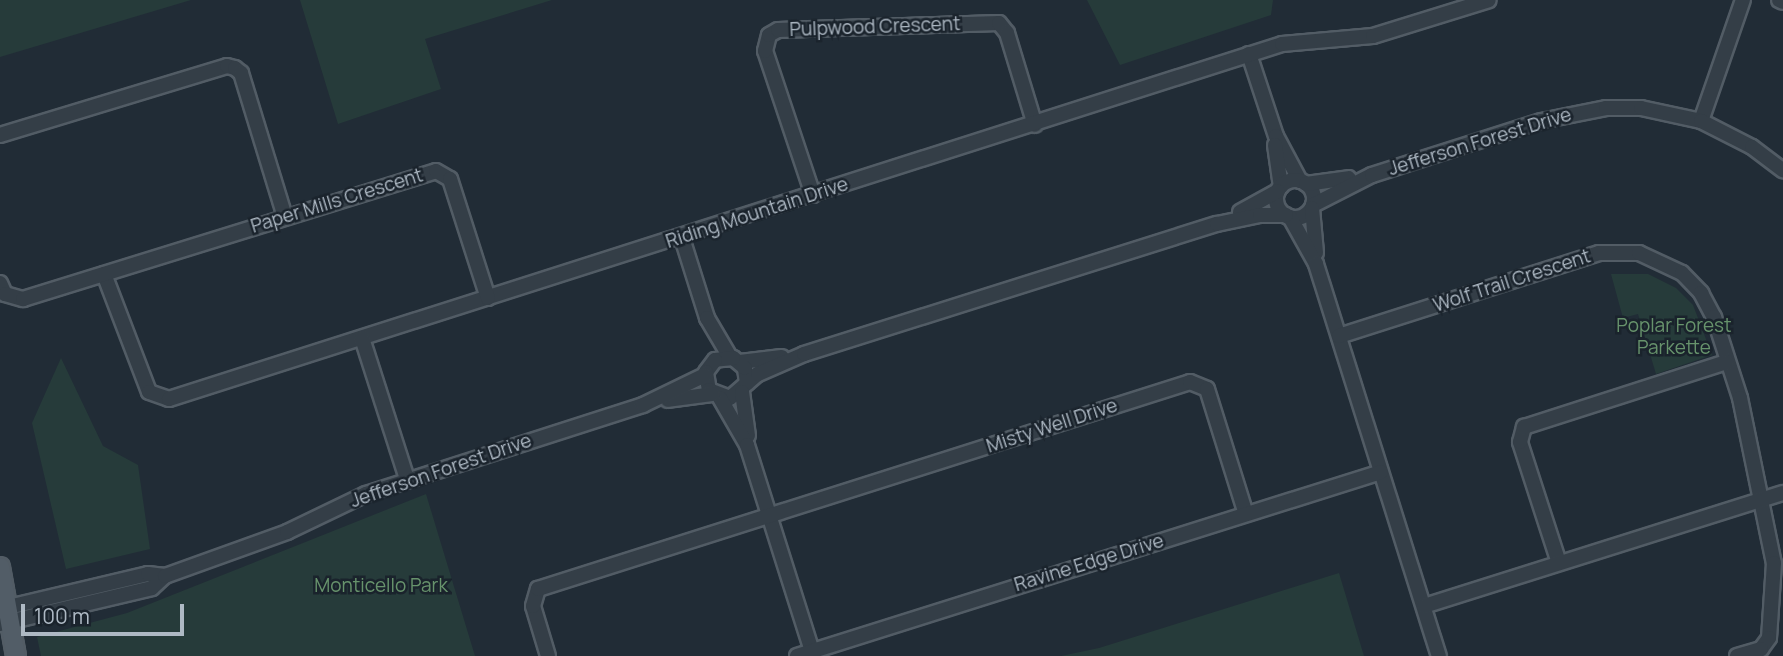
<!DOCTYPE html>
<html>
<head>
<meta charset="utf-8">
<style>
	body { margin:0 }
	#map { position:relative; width:1783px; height:656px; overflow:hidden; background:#212c36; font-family:Manrope,sans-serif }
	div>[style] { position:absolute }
	.green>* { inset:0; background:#263b3a }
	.roads { filter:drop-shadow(2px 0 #525c65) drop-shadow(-2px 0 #525c65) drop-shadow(0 2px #525c65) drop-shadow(0 -2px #525c65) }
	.minor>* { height:14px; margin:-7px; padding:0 7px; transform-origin:7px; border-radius:7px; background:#343e47 }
	.minor>.ring { margin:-7px; padding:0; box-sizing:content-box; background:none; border:14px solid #343e47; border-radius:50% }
	.major>* { height:18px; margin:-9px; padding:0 9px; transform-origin:9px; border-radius:9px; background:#525d67 }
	span { translate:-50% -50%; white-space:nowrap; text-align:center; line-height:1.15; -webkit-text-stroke:5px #1a232c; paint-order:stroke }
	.street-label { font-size:19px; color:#aeb9c4 }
	.park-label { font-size:19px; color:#67936c }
	.scale { position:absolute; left:21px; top:604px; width:163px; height:32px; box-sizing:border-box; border:4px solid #aeb9c4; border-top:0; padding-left:9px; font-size:21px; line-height:24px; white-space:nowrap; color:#aeb9c4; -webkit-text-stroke:5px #1a232c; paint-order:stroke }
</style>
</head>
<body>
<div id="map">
	<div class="green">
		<div style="clip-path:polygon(0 0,191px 0,0 57px)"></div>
		<div style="clip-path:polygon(300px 0,552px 0,425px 39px,441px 89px,338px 124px)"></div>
		<div style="clip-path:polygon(1087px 0,1273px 0,1271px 15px,1120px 65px)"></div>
		<div style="clip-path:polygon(1611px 274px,1648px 274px,1676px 288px,1693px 305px,1712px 355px,1656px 374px,1638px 314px,1623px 318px)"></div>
		<div style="clip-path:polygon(61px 358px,103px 446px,138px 465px,150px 549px,66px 569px,32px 423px)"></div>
		<div style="clip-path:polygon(426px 494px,475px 656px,41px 656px,37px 637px,127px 613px)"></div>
		<div style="clip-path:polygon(1339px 573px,1364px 656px,1061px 656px,1099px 648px)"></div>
	</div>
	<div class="roads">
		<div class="minor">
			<div style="left:1779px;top:0;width:4px;rotate:27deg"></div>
			<div style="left:1249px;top:54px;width:86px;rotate:71.8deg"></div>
			<div style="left:1276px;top:136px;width:51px;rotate:61.9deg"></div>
			<div style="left:1701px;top:121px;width:128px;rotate:-70.9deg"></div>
			<div style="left:0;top:135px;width:237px;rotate:-16.9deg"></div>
			<div style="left:227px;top:66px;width:8px;rotate:14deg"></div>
			<div style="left:235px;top:68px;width:8px;rotate:40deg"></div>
			<div style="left:241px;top:73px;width:151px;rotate:73deg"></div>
			<div style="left:1275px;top:145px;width:42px;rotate:81.9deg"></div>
			<div class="ring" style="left:1276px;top:180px;width:24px;height:24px"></div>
			<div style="left:1306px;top:184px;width:43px;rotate:-7.9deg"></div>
			<div style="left:813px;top:195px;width:152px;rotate:-108.4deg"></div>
			<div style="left:765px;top:51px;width:16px;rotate:-76deg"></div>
			<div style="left:769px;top:35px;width:10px;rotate:-29deg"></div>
			<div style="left:778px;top:30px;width:221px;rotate:-1.8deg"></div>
			<div style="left:999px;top:23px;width:13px;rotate:51deg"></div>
			<div style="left:1007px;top:33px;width:96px;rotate:73.1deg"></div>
			<div style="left:1313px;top:205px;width:66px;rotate:-27deg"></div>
			<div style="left:1372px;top:175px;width:177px;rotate:-17.7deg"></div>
			<div style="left:1541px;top:121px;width:66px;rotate:-11.3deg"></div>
			<div style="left:1606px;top:108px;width:35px"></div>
			<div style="left:1641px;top:108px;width:61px;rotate:12.2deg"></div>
			<div style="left:1701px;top:121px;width:57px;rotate:27deg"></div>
			<div style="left:1752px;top:147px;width:39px;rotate:37deg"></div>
			<div style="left:1312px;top:208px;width:45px;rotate:84.9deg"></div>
			<div style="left:1240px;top:212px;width:43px;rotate:-28.9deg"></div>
			<div style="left:1290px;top:217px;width:54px;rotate:61deg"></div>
			<div style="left:1316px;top:264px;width:411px;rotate:72.6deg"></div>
			<div style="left:682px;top:238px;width:84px;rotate:72.6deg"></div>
			<div style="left:707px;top:318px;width:45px;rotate:59.5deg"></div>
			<div style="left:104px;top:274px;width:126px;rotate:69.1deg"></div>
			<div style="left:149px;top:392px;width:21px;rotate:19deg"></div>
			<div style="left:169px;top:399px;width:1168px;rotate:-17.69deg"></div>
			<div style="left:1282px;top:44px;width:91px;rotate:-5deg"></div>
			<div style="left:1373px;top:36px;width:121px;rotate:-17.2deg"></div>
			<div style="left:0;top:283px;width:12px;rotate:66deg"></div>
			<div style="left:5px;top:294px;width:19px;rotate:16deg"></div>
			<div style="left:23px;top:299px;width:432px;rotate:-17.2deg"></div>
			<div style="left:436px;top:171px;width:16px;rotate:30deg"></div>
			<div style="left:450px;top:179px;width:125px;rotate:72.3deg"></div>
			<div style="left:1339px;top:336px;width:273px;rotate:-17.7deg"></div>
			<div style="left:1599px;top:253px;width:40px"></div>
			<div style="left:1639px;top:253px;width:47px;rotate:24.9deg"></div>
			<div style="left:1682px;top:273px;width:28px;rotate:46deg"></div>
			<div style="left:1701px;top:293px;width:27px;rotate:62deg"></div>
			<div style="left:1714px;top:317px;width:85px;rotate:72.2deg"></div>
			<div style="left:1740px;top:398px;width:168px;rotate:78.4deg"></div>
			<div style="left:1774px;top:563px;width:75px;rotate:93.8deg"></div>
			<div style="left:1769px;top:638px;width:14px;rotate:126deg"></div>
			<div style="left:1761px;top:649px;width:25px;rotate:164deg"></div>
			<div style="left:362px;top:338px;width:148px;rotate:72.3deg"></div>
			<div style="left:740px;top:362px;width:42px;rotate:-6.8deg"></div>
			<div style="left:747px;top:383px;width:15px;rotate:-98deg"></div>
			<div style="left:745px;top:368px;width:16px;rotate:-140deg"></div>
			<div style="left:733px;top:358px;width:18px;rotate:174deg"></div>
			<div style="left:715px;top:360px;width:15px;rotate:127deg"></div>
			<div style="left:706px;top:372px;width:18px;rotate:81deg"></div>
			<div style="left:709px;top:390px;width:22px;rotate:21deg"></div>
			<div style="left:730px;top:398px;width:37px;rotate:-41deg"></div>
			<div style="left:758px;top:374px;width:50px;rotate:-23.5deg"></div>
			<div style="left:804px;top:354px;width:433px;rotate:-17.5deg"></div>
			<div style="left:1217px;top:224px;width:44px;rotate:-11.8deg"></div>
			<div style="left:1260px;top:215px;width:26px"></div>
			<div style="left:742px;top:392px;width:44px;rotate:82.2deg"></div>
			<div style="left:720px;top:398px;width:54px;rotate:60.1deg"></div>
			<div style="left:747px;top:445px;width:216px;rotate:72.5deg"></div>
			<div style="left:668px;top:400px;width:45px;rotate:-7.6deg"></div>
			<div style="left:1559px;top:563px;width:127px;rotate:-107.9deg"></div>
			<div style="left:1520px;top:442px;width:16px;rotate:-75deg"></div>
			<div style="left:1524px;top:427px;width:213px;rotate:-17.8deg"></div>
			<div style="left:1424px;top:606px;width:376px;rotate:-17.5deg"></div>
			<div style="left:0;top:609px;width:152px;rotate:-13.3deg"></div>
			<div style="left:148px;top:574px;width:17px;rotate:7deg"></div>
			<div style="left:0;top:624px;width:156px;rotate:-13.3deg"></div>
			<div style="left:152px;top:588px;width:18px;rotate:-43deg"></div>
			<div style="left:165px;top:576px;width:130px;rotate:-19.8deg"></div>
			<div style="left:287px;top:532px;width:88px;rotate:-25.7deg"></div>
			<div style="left:366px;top:494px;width:291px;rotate:-17.8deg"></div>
			<div style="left:643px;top:405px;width:69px;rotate:-25.8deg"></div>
			<div style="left:548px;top:656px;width:52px;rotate:-106.7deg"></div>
			<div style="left:533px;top:606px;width:18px;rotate:-74deg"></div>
			<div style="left:538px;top:589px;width:684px;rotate:-17.61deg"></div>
			<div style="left:1190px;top:382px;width:18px;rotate:22deg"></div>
			<div style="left:1207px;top:389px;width:131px;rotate:72.7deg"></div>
			<div style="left:797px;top:656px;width:612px;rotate:-17.49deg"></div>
		</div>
		<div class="major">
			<div style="left:0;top:567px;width:90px;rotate:79.8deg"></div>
		</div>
	</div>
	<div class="street-label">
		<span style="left:875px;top:27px;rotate:-2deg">Pulpwood Crescent</span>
		<span style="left:1480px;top:142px;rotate:-17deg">Jefferson Forest Drive</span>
		<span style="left:337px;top:201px;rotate:-17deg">Paper Mills Crescent</span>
		<span style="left:757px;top:213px;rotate:-18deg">Riding Mountain Drive</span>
		<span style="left:1512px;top:281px;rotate:-18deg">Wolf Trail Crescent</span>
		<span style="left:1052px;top:426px;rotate:-18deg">Misty Well Drive</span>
		<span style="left:441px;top:471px;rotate:-19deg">Jefferson Forest Drive</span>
		<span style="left:1089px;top:563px;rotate:-17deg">Ravine Edge Drive</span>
	</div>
	<div class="park-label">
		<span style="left:1674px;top:337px">Poplar Forest<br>Parkette</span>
		<span style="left:381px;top:586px">Monticello Park</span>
	</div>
	<div class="scale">100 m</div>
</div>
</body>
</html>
